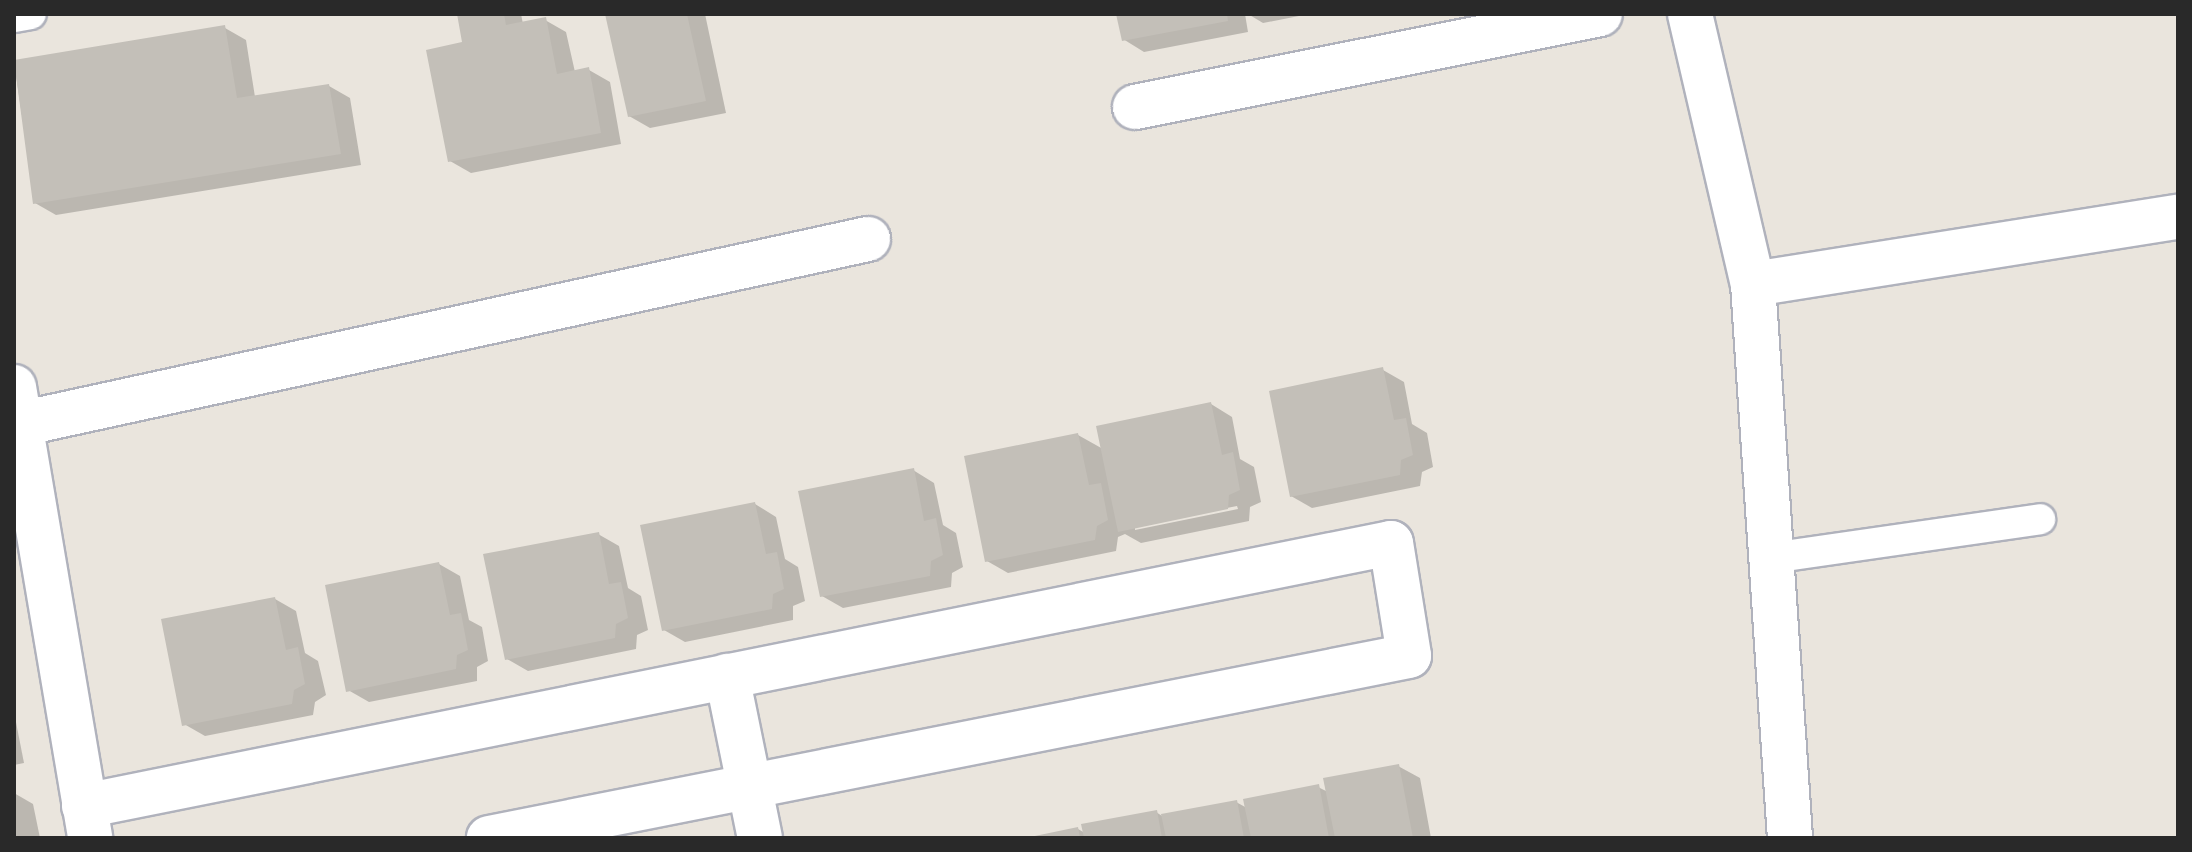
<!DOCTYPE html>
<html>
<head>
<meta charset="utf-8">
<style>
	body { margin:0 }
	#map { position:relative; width:2192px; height:852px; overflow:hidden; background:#eae5dd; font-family:"Asap Condensed",sans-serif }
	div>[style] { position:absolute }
	.shadow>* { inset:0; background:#0003 }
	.building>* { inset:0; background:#c3bfb8 }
	.roads { filter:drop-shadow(2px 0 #b0b2bc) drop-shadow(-2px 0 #b0b2bc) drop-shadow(0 2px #b0b2bc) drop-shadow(0 -2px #b0b2bc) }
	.lane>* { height:30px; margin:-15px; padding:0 15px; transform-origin:15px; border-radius:15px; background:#fff }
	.street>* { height:44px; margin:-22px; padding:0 22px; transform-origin:22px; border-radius:22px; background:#fff }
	span { translate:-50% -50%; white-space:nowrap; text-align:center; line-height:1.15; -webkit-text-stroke:6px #fff; paint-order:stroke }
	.frame { position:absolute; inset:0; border:16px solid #292929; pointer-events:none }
</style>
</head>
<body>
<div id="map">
	<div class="shadow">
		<div style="clip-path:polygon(459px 14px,521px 14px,523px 24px,545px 20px,566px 32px,575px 72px,589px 70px,610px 82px,621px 144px,471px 173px,450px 161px,464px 44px)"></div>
		<div style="clip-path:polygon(607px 14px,705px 14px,726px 113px,650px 128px,629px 116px)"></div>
		<div style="clip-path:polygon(1118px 14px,1245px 14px,1248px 32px,1144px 52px,1123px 39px)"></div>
		<div style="clip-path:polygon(1248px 14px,1309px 14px,1263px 23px)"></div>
		<div style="clip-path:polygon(225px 28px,246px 40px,255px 97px,329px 86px,350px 98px,361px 165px,56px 215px,35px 203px,14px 62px)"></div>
		<div style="clip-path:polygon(1383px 370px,1404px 382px,1412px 424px,1427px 433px,1433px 467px,1422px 472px,1420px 486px,1312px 508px,1291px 496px)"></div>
		<div style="clip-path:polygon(evenodd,1211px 404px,1232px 417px,1240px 459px,1254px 467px,1261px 502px,1250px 507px,1249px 521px,1141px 543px,1125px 534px,1118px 537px,1116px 551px,1008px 573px,987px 561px,1078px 435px,1103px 449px,1211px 404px,1237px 506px,1238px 509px,1135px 530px,1135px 526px,1237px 506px)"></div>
		<div style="clip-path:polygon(913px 470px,934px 483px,943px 525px,956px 533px,963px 567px,952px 573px,951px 587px,843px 608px,822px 596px)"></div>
		<div style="clip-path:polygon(755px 504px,776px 517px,785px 559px,798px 567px,805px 601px,793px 606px,793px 620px,685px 642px,664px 630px)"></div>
		<div style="clip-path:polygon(598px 534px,619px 546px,628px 588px,641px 596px,648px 630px,637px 635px,636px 649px,528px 671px,507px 659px)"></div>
		<div style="clip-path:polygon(439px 564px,460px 576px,469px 620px,482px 627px,488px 661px,477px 667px,477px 681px,369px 702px,348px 690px)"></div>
		<div style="clip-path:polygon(275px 599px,296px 611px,305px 653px,318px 661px,326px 695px,315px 702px,313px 715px,205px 736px,184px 724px)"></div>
		<div style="clip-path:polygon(14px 712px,24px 763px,14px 765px)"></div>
		<div style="clip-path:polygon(1398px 766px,1420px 778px,1431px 838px,1033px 838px,1078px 829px,1085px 833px,1156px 812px,1162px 816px,1236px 802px,1247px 808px,1318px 787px,1328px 792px)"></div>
		<div style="clip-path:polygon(14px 793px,33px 804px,40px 838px,14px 838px)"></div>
	</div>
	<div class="building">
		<div style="clip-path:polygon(457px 14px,504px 14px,506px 25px,546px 17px,557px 74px,589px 67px,601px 133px,448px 162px,426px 50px,462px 42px)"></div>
		<div style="clip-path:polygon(605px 14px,687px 14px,706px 101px,628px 117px)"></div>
		<div style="clip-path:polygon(1116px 14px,1227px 14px,1228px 21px,1122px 41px)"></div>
		<div style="clip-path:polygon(225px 25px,237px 98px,329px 84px,341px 154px,33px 204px,14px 60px)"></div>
		<div style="clip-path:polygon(1383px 367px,1394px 420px,1406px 418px,1413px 455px,1401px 460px,1400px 475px,1290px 497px,1269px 391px)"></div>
		<div style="clip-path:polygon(1211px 402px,1222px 455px,1233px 452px,1240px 490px,1229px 495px,1228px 509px,1118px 532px,1096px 426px)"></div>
		<div style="clip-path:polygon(1078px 433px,1089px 485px,1101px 483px,1108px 520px,1097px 526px,1095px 540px,985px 562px,964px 456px)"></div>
		<div style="clip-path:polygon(914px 468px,924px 521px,936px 518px,943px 555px,931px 561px,930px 576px,820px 597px,798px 491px)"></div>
		<div style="clip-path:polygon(755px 502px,766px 554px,777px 552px,784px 589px,773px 594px,772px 609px,662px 631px,640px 525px)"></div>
		<div style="clip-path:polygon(599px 532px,609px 584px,621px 582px,628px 618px,616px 624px,615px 638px,505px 660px,483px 554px)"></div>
		<div style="clip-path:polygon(439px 562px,450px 615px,461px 613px,468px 650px,457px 655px,456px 669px,346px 692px,325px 585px)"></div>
		<div style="clip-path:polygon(275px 597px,286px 650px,298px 647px,305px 684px,294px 690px,292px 704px,182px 726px,161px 619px)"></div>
		<div style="clip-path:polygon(1399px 764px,1413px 838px,1335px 838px,1323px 778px)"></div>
		<div style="clip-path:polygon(1319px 784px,1329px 838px,1251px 838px,1243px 799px)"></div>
		<div style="clip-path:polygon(1237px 800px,1244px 838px,1166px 838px,1161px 814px)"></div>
		<div style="clip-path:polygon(1157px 810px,1162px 838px,1084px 838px,1081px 824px)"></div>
		<div style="clip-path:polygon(1078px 827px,1080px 838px,1030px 838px,1030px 837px)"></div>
	</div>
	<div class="roads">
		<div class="lane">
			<div style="left:14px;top:17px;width:17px;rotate:-10deg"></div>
			<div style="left:1771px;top:558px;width:272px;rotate:-8.2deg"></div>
		</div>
		<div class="street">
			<div style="left:1690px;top:14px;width:277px;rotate:76.9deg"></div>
			<div style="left:1753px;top:284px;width:555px;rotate:86.18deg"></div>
			<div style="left:1135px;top:107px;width:474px;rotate:-11.3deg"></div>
			<div style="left:1753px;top:284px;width:430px;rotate:-9deg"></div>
			<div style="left:14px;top:387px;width:457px;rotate:80.4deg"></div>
			<div style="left:20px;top:424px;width:868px;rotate:-12.31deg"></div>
			<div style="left:727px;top:676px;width:165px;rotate:78.5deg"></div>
			<div style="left:84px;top:806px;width:1333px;rotate:-11.38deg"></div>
			<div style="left:1391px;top:543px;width:114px;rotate:80.9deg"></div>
			<div style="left:1409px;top:656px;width:938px;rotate:168.81deg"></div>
		</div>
	</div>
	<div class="frame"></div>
</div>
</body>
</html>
